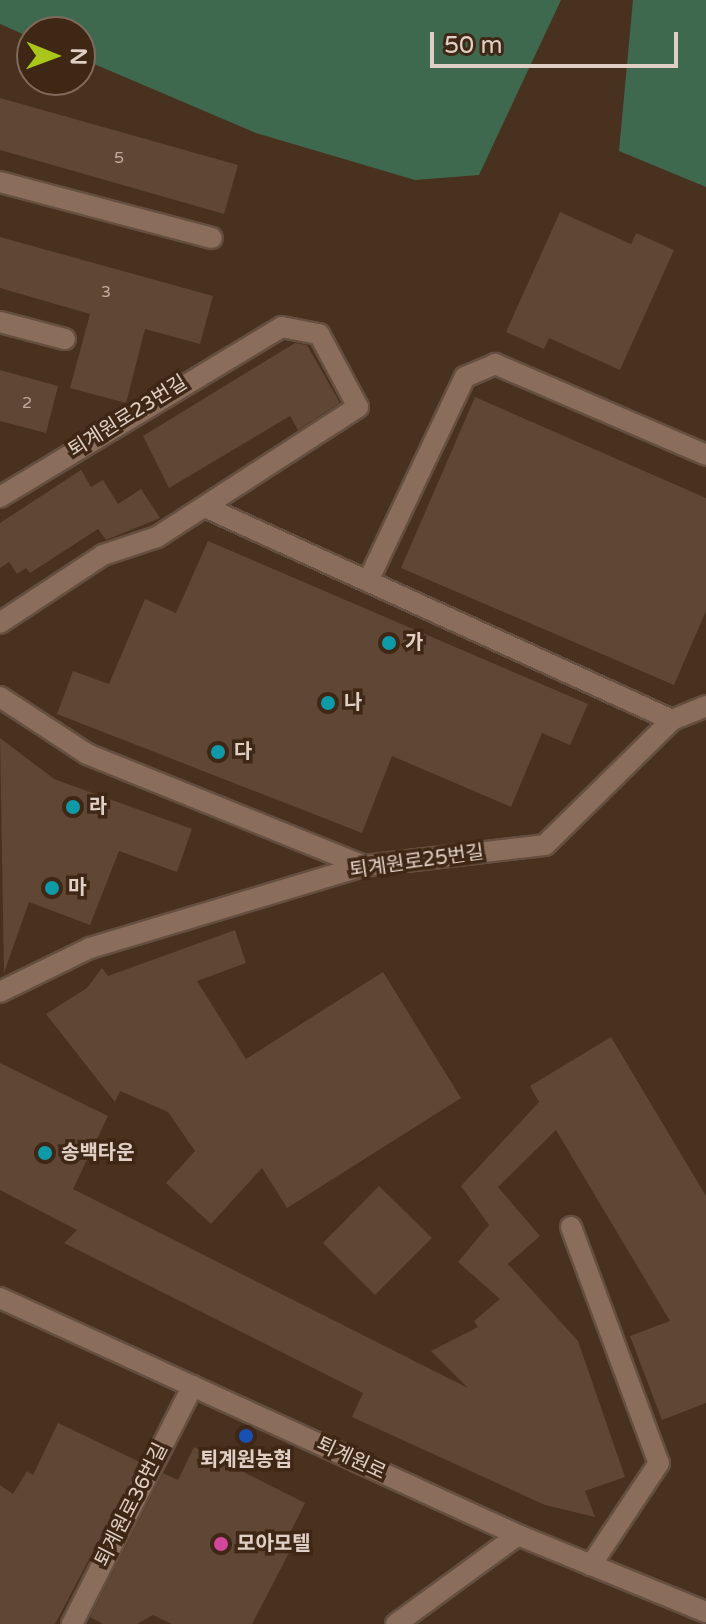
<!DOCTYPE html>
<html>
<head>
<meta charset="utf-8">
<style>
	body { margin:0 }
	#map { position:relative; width:706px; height:1624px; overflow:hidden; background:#49311f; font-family:"Varela Round","Noto Sans KR",sans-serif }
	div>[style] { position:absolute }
	.forest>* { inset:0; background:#3f694f }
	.building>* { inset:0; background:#604634 }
	.roads { filter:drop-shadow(2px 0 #644f40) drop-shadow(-2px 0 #644f40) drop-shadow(0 2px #644f40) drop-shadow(0 -2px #644f40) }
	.minor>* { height:20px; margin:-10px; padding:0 10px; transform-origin:10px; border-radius:10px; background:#8a6e5b }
	.dots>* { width:22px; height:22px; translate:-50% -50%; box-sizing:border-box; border:4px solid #3f2715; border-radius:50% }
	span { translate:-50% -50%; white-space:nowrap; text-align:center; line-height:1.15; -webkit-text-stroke:7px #3f2715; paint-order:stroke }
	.number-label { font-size:16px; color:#c0ada1 }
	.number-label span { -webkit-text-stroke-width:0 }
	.street-label { font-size:20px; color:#e0cfc5 }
	.poi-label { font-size:20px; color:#e0cfc5; font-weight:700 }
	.left { translate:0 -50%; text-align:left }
	.north { position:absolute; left:16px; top:16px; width:80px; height:80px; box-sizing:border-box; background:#3f2715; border:2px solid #7f6a5b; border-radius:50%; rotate:91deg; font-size:22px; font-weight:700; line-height:32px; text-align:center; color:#e0cfc5 }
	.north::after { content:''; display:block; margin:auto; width:28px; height:36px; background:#a9c71b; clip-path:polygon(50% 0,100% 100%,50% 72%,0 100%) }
	.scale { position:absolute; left:430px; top:32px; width:248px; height:36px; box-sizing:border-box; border:4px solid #e0cfc5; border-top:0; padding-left:10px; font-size:24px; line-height:28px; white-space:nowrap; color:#e0cfc5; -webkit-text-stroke:6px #3f2715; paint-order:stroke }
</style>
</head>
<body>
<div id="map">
	<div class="forest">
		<div style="clip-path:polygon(0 0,561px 0,479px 175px,415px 180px,256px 133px,80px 58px,80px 32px,32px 38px,0 24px)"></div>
		<div style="clip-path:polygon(633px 0,706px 0,706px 187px,619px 151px)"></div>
	</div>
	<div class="building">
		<div style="clip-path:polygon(0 98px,238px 165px,224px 214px,0 150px)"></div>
		<div style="clip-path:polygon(560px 212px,631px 244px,636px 233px,674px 250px,620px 370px,549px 338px,544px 349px,506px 332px)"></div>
		<div style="clip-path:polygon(0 237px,213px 296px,200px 344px,145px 329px,126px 403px,70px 388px,90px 314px,0 288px)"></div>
		<div style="clip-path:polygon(295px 343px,307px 345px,340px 403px,298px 430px,290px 416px,169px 488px,143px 436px)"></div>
		<div style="clip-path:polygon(0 370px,58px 386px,46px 433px,0 421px)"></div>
		<div style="clip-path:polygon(475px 397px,706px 498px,706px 611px,674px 685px,401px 568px)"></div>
		<div style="clip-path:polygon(81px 470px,91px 487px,103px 480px,118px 504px,141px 489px,160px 518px,106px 540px,98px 529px,30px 573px,26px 568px,17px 574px,9px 562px,0 568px,0 523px)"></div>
		<div style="clip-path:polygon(208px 541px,588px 704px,570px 745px,542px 733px,511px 807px,392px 756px,362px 833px,57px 714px,73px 671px,109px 684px,145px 599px,176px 613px)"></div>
		<div style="clip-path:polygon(0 738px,54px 779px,192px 829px,177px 872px,119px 851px,90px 925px,29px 902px,4px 973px)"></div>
		<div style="clip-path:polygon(235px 930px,246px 963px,197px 981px,246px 1059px,383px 972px,461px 1098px,287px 1208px,262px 1168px,211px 1224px,166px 1183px,195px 1151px,168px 1112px,120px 1091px,115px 1102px,46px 1014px,87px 988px,102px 968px,108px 976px)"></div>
		<div style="clip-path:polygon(611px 1037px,706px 1196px,706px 1403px,662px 1420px,630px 1336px,670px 1321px,556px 1130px,498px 1187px,540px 1236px,508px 1264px,578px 1341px,625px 1477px,585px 1491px,595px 1517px,545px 1505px,352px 1417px,363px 1393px,64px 1243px,77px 1230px,0 1190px,0 1063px,108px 1116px,73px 1189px,468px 1388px,431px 1351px,478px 1327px,474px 1321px,500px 1299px,458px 1262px,489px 1225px,461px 1186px,539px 1102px,530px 1086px)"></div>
		<div style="clip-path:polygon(379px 1186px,432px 1238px,375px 1295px,323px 1243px)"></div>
		<div style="clip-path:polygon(58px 1423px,140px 1462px,55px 1624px,0 1624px,0 1485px,13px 1494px,27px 1471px,33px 1475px)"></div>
		<div style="clip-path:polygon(194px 1447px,305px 1503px,285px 1543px,292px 1547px,252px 1624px,172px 1624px,153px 1615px,137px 1624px,103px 1624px,90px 1617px,163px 1473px,178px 1480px)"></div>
	</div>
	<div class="roads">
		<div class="minor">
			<div style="left:0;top:182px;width:219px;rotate:14.8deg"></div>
			<div style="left:0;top:322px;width:67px;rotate:14.7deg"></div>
			<div style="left:0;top:497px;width:329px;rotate:-31.1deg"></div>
			<div style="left:282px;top:327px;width:38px;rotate:11deg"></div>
			<div style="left:319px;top:334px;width:83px;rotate:61.9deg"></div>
			<div style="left:358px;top:407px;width:239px;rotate:147.1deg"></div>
			<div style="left:157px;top:537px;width:57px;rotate:161.6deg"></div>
			<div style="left:103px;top:555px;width:123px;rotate:146.6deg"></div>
			<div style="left:205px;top:507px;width:513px;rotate:24.52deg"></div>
			<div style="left:368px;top:581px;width:226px;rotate:-64.6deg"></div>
			<div style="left:465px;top:377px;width:33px;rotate:-23deg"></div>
			<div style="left:495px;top:364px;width:230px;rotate:23.3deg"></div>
			<div style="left:0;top:697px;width:104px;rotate:33.2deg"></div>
			<div style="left:87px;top:754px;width:299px;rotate:22deg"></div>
			<div style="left:0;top:992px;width:100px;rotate:-26.1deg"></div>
			<div style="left:90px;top:948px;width:286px;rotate:-16.7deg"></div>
			<div style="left:364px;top:866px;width:182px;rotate:-6.6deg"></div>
			<div style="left:545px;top:845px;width:178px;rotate:-44.5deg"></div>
			<div style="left:672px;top:720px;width:37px;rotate:-22deg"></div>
			<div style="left:571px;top:1227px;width:252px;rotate:69.6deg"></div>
			<div style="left:659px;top:1463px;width:123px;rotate:123.7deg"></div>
			<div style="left:0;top:1298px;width:570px;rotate:24.59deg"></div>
			<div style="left:518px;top:1535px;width:203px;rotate:22.3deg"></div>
			<div style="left:72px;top:1624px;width:267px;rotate:-63.1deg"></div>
			<div style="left:396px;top:1624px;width:151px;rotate:-36.1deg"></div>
		</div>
	</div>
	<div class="dots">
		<div style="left:389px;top:643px;background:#0f9aa8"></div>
		<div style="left:328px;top:703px;background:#0f9aa8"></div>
		<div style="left:218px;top:752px;background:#0f9aa8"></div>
		<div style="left:73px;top:807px;background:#0f9aa8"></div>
		<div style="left:52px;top:888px;background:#0f9aa8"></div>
		<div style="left:45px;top:1153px;background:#0f9aa8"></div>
		<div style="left:246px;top:1436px;background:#1a4fb4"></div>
		<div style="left:221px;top:1544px;background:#d1479c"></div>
	</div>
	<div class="number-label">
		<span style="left:119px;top:158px">5</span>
		<span style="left:106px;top:292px">3</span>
		<span style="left:27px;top:403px">2</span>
	</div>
	<div class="street-label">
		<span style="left:128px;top:417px;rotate:-32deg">퇴계원로23번길</span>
		<span style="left:417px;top:862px;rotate:-8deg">퇴계원로25번길</span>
		<span style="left:351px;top:1459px;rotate:25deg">퇴계원로</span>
		<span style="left:132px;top:1505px;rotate:-63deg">퇴계원로36번길</span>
	</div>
	<div class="poi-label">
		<span class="left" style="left:405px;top:643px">가</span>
		<span class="left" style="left:344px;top:703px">나</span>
		<span class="left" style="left:234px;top:752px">다</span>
		<span class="left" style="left:89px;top:807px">라</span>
		<span class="left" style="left:68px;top:888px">마</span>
		<span class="left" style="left:61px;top:1153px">송백타운</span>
		<span style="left:246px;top:1460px">퇴계원농협</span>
		<span class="left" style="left:237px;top:1544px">모아모텔</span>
	</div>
	<div class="north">N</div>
	<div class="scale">50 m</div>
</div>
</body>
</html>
